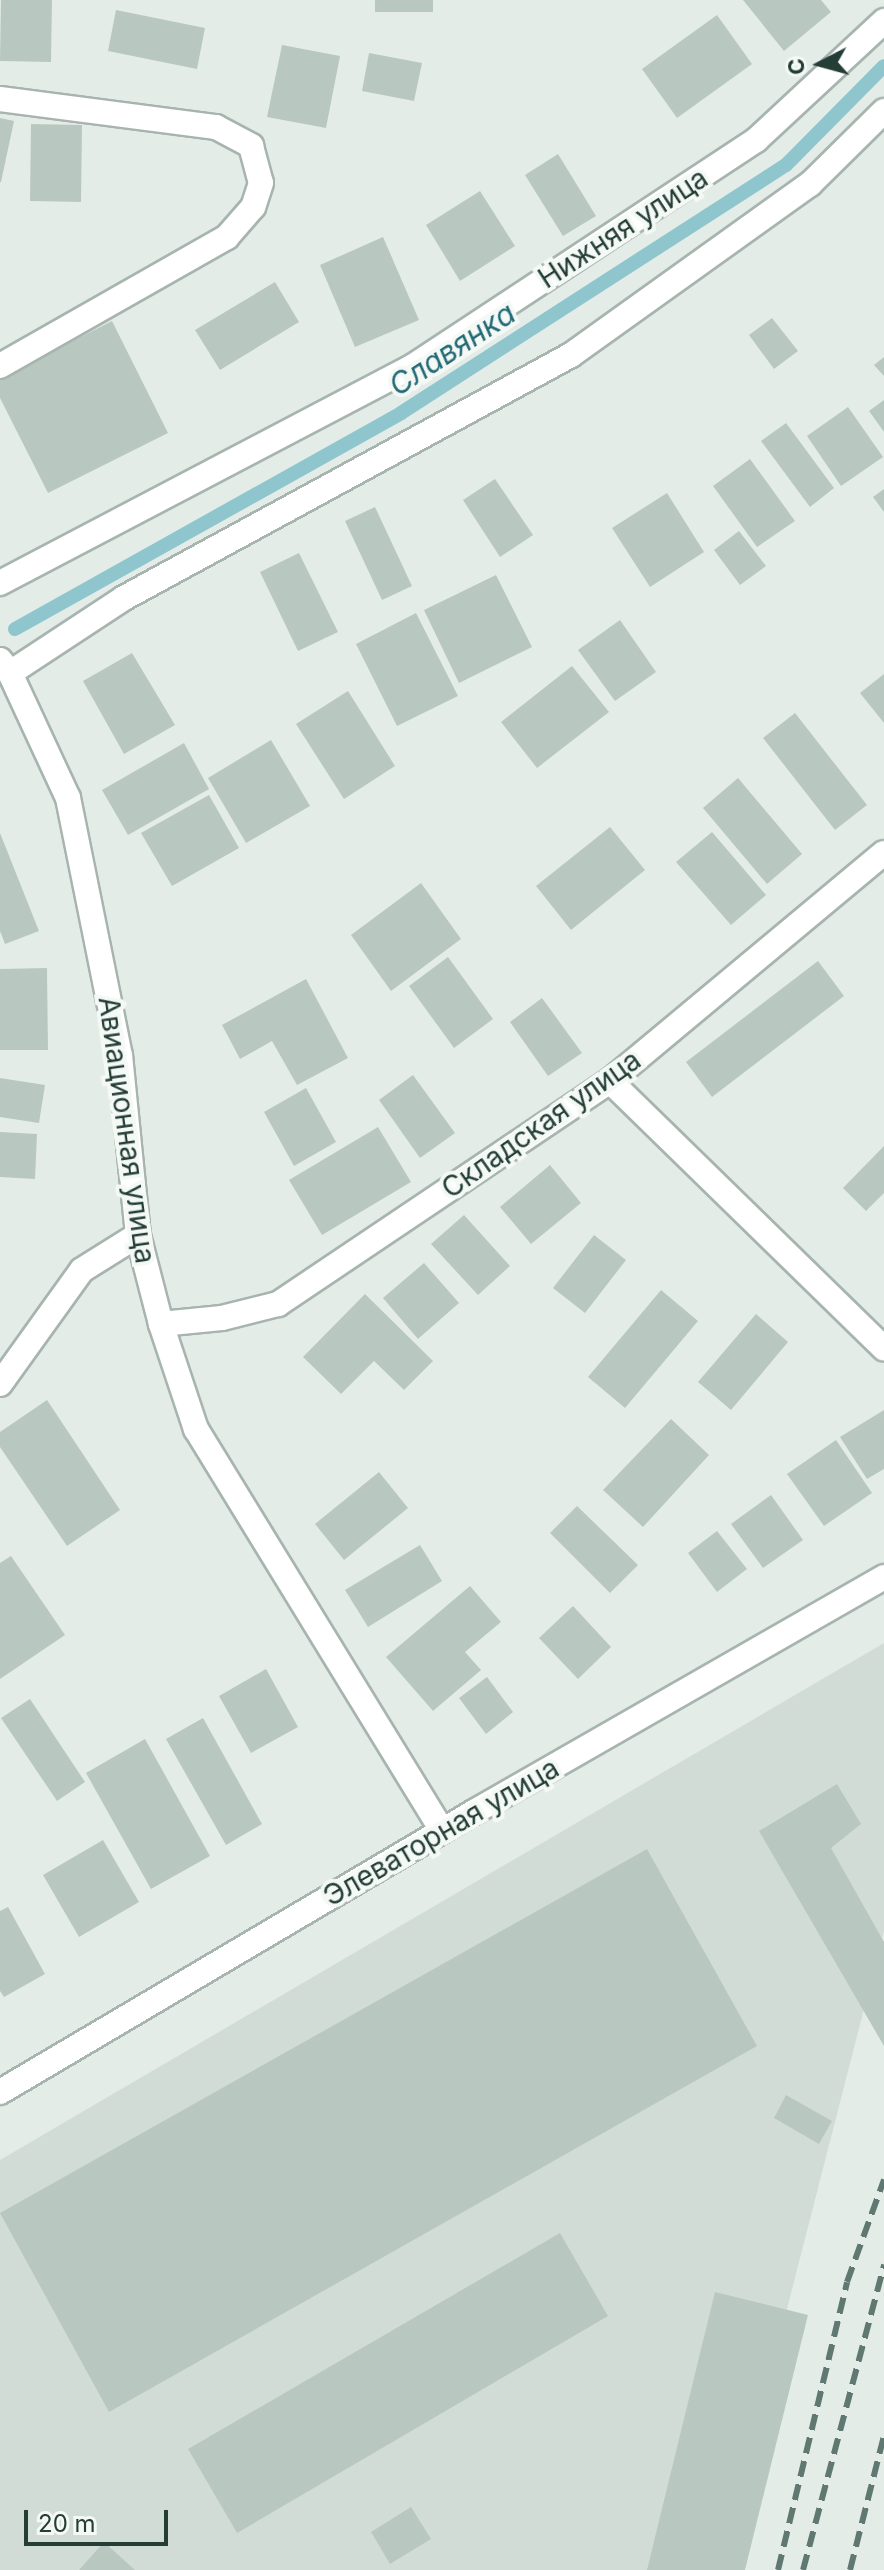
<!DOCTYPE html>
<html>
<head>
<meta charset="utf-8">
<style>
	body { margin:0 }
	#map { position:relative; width:884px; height:2570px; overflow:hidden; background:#e4ece8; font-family:Inter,sans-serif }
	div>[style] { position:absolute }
	.built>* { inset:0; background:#d2dcd7 }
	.stream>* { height:14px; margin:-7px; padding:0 7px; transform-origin:7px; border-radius:7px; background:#8fc6ce }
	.building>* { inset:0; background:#b9c7c1 }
	.roads { filter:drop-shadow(2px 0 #a7b4af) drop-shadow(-2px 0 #a7b4af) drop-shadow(0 2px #a7b4af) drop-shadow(0 -2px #a7b4af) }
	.minor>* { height:24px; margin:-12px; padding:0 12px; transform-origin:12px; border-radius:12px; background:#fff }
	.secondary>* { height:24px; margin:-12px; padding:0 12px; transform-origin:12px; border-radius:12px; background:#fff }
	.rail>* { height:6px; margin-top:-3px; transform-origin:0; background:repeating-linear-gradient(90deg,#5f7871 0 16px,transparent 0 24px) }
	span { translate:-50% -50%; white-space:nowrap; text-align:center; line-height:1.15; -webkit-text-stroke:8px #f4f9f6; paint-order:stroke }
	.street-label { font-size:28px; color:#243d36 }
	.water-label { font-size:30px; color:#226976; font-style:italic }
	.north { position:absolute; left:780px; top:24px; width:80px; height:80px; -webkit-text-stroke:6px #f4f9f6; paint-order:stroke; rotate:264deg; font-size:22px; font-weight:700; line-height:32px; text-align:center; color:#243d36 }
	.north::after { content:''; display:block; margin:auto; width:28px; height:36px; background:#243d36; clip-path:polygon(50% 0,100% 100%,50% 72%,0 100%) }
	.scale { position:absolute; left:24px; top:2510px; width:144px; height:36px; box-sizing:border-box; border:4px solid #243d36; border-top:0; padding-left:10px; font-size:24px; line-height:28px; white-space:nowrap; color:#243d36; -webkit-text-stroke:6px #f4f9f6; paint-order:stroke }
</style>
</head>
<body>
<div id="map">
	<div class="built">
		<div style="clip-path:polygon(884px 1643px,884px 1931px,720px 2570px,0 2570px,0 2160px)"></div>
	</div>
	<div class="stream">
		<div style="left:15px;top:629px;width:442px;rotate:-29.2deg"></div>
		<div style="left:401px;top:413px;width:458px;rotate:-32.8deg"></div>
		<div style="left:786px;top:165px;width:139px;rotate:-45.3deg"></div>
	</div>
	<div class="building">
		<div style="clip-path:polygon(1px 0,52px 0,51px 62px,0 61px)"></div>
		<div style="clip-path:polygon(375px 0,433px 0,433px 12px,375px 12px)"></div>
		<div style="clip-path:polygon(743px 0,821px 0,831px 12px,784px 51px)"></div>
		<div style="clip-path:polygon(116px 10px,205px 28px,197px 69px,108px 51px)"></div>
		<div style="clip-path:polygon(717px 15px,752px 64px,677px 118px,642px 69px)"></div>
		<div style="clip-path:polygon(282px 45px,340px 56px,326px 128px,267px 117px)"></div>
		<div style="clip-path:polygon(369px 53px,422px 63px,414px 101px,362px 91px)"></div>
		<div style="clip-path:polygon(0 118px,14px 121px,1px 182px,0 182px)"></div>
		<div style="clip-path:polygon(31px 124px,82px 125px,81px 202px,30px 201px)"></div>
		<div style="clip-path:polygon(558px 154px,596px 216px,563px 236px,525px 175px)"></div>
		<div style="clip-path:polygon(480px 191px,515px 246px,460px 281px,426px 225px)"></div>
		<div style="clip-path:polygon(383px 237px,419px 320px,355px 347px,320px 265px)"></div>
		<div style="clip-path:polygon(275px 282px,299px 322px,220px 370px,195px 330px)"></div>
		<div style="clip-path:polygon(772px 318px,798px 351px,774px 369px,749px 335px)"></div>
		<div style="clip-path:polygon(112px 321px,168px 433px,48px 493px,0 398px,0 378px)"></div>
		<div style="clip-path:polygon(884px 357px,884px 376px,874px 365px)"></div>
		<div style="clip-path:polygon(884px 400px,884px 432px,869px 411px)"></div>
		<div style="clip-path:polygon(848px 407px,883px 457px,841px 486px,807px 436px)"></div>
		<div style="clip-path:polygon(786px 423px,834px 488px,810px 507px,761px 441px)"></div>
		<div style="clip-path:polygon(750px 459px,795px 521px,757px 547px,713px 486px)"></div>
		<div style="clip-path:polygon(495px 479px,533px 535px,500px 557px,463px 500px)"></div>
		<div style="clip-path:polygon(884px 489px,884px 512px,873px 497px)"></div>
		<div style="clip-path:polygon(667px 493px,704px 552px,650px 587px,612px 528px)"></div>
		<div style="clip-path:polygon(375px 507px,412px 586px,382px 600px,345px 521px)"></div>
		<div style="clip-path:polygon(739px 531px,766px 566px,740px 585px,714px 550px)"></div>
		<div style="clip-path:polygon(299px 553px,338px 632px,298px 651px,260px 572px)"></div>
		<div style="clip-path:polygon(496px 575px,532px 647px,459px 683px,424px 610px)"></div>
		<div style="clip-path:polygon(416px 613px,458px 696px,397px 726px,356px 644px)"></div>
		<div style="clip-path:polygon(620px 620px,656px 672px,615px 701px,578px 650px)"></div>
		<div style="clip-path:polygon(132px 653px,175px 725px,124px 754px,83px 681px)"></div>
		<div style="clip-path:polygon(572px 666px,609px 712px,537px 768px,501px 722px)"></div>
		<div style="clip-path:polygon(884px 674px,884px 723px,860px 693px)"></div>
		<div style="clip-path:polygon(348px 691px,395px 766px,344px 799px,296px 724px)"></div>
		<div style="clip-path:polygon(795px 713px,867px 805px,835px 830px,763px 738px)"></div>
		<div style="clip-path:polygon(271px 740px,310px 806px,246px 843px,208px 778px)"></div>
		<div style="clip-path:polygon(184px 743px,209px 789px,128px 835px,102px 790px)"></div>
		<div style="clip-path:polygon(738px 778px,802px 854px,767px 884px,703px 808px)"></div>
		<div style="clip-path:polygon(209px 795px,239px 848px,172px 886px,141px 833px)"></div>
		<div style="clip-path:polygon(610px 827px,645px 870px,571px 930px,536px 886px)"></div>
		<div style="clip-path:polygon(712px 832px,766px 895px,731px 925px,676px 862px)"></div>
		<div style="clip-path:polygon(0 833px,39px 931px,5px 944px,0 931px)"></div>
		<div style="clip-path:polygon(421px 883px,461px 939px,391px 991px,351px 935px)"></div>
		<div style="clip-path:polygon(448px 957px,493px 1019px,454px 1048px,409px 986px)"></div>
		<div style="clip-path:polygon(818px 961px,844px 996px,712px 1097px,686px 1062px)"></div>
		<div style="clip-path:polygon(47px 968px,48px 1050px,0 1050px,0 969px)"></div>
		<div style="clip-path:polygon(306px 979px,348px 1058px,297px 1085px,272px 1041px,240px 1059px,222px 1025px)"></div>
		<div style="clip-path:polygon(542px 998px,582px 1053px,548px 1076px,510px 1022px)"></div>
		<div style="clip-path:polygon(413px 1075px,455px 1133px,420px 1158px,379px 1100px)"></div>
		<div style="clip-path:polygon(0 1078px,45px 1085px,39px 1123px,0 1117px)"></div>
		<div style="clip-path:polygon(306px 1088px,336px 1142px,294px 1166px,264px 1112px)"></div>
		<div style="clip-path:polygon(378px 1127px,411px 1182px,322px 1235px,289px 1180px)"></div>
		<div style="clip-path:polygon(0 1132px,37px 1134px,35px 1179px,0 1177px)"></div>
		<div style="clip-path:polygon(884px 1146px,884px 1193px,866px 1211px,843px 1188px)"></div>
		<div style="clip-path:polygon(550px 1165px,581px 1203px,531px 1244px,500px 1207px)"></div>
		<div style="clip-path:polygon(464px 1215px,510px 1266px,478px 1295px,431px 1244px)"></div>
		<div style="clip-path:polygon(594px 1235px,626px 1260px,585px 1313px,553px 1288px)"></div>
		<div style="clip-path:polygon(424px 1263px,459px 1303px,418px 1339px,383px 1298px)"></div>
		<div style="clip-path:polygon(661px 1290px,698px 1321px,625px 1408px,588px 1377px)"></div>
		<div style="clip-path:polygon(365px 1294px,433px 1361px,404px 1390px,374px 1361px,341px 1394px,303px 1357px)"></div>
		<div style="clip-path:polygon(756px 1314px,788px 1342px,731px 1410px,698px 1382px)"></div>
		<div style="clip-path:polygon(47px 1400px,120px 1510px,67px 1546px,0 1447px,0 1432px)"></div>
		<div style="clip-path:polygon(884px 1410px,884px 1469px,867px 1479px,840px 1437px)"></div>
		<div style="clip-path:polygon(671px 1419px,709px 1455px,643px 1527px,603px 1490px)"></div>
		<div style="clip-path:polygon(836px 1440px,872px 1493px,824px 1526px,787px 1474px)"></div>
		<div style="clip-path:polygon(379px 1472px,408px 1508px,344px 1560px,315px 1524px)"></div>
		<div style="clip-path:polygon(771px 1495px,803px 1540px,763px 1568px,731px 1524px)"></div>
		<div style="clip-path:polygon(577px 1506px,638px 1565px,610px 1593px,550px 1533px)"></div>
		<div style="clip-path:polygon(717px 1531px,747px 1569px,717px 1592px,688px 1553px)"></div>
		<div style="clip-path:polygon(420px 1545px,442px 1581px,368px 1627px,345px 1590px)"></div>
		<div style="clip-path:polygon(11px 1556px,65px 1635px,0 1679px,0 1563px)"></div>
		<div style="clip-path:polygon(470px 1586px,501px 1622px,465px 1652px,481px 1670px,433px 1711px,386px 1657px)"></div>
		<div style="clip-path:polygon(573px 1606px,611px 1647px,578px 1679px,539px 1638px)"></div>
		<div style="clip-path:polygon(266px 1669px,298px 1727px,251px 1753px,219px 1696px)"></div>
		<div style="clip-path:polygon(487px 1677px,513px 1712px,486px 1734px,459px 1698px)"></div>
		<div style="clip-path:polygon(30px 1699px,85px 1782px,57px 1801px,1px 1718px)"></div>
		<div style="clip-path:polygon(203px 1718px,262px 1824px,226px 1845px,166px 1739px)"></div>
		<div style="clip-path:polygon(145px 1739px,210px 1856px,151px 1889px,86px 1773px)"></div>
		<div style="clip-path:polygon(837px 1784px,861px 1824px,831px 1848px,884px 1942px,884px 2046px,759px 1831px)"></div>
		<div style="clip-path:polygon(103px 1840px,139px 1902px,79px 1937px,43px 1875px)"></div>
		<div style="clip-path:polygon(647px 1849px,757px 2046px,109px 2412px,0 2213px)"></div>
		<div style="clip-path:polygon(8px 1907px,45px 1974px,4px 1997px,0 1991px,0 1911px)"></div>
		<div style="clip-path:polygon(786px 2095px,832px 2121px,819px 2144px,774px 2118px)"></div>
		<div style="clip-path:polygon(560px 2233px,608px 2316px,237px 2533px,188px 2449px)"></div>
		<div style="clip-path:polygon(715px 2292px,808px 2315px,745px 2570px,647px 2570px)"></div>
		<div style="clip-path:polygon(411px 2507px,431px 2539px,390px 2564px,371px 2532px)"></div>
		<div style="clip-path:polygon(104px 2542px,135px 2570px,79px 2570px)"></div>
	</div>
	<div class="roads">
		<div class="minor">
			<div style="left:0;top:99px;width:218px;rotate:7.4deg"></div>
			<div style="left:216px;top:127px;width:40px;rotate:28deg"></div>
			<div style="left:251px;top:146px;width:38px;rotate:75deg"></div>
			<div style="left:261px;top:183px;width:25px;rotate:108deg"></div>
			<div style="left:253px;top:207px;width:40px;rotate:131deg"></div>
			<div style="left:227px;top:237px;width:261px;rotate:150.4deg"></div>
			<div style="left:0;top:583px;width:465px;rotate:-27.7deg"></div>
			<div style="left:412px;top:367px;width:412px;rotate:-33.4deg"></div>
			<div style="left:756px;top:140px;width:175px;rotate:-42.9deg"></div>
			<div style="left:10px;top:673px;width:136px;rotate:-33.3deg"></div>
			<div style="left:124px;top:598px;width:509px;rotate:-28.53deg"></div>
			<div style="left:571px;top:355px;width:294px;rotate:-35.6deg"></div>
			<div style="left:810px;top:184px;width:104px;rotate:-44.6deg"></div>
			<div style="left:610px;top:1081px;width:383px;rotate:44.3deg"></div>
			<div style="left:161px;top:1324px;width:61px;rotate:-5.6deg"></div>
			<div style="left:222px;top:1318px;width:58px;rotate:-14deg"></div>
			<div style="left:278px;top:1304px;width:400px;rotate:-33.9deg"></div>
			<div style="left:610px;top:1081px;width:356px;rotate:-39.8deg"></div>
			<div style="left:0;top:1384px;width:140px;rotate:-54.3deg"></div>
			<div style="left:82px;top:1270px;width:66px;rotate:-32deg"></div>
		</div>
		<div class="secondary">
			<div style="left:0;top:660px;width:16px;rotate:52deg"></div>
			<div style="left:10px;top:673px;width:138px;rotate:65.1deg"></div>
			<div style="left:68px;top:798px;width:262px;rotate:78.6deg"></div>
			<div style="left:120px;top:1055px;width:181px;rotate:84.3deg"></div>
			<div style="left:138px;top:1235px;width:92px;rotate:75.5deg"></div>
			<div style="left:161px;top:1324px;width:111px;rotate:71.6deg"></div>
			<div style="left:196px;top:1429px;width:471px;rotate:58.5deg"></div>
			<div style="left:0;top:2092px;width:551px;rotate:-30.57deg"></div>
			<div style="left:474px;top:1812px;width:473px;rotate:-29.8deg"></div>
		</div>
	</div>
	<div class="rail">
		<div style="left:778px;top:2570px;width:296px;rotate:-76.5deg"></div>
		<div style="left:847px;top:2282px;width:109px;rotate:-70.1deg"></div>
		<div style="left:803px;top:2570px;width:316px;rotate:-75.1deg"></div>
		<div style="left:850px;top:2570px;width:138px;rotate:-75.8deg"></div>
	</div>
	<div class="street-label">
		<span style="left:623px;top:228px;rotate:-33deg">Нижняя улица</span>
		<span style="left:541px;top:1124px;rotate:-35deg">Складская улица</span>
		<span style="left:127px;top:1130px;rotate:82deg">Авиационная улица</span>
		<span style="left:441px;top:1832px;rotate:-30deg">Элеваторная улица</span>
	</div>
	<div class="water-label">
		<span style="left:452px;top:349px;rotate:-33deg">Славянка</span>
	</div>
	<div class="north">С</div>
	<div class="scale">20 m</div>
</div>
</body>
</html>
